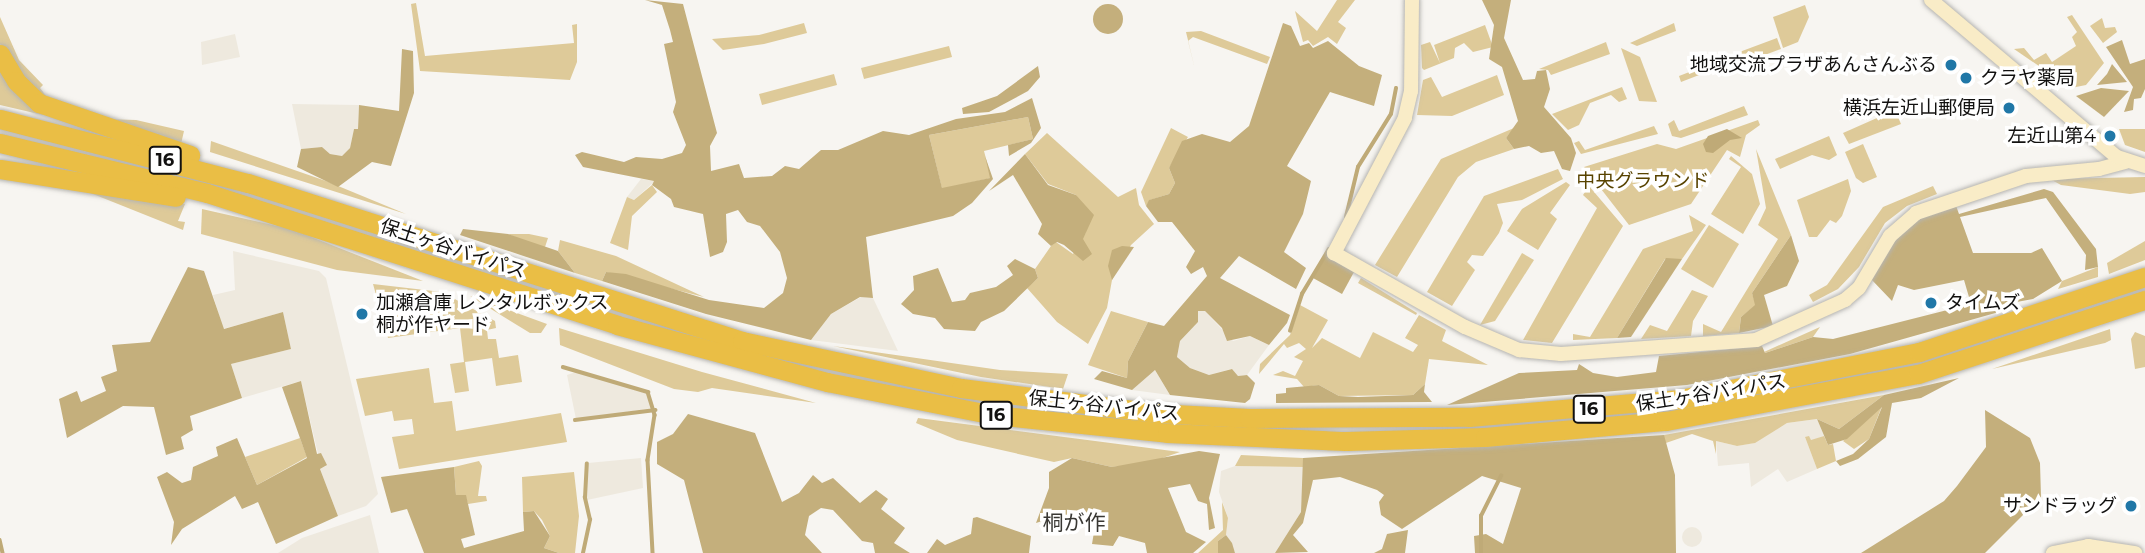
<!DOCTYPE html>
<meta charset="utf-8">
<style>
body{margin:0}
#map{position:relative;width:2145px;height:553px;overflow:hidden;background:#f7f5f1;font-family:Montserrat,"Noto Sans JP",sans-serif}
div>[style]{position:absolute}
.built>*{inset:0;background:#eee9de}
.round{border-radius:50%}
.green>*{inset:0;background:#deca99}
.forest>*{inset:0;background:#c4af7c}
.water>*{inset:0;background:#bfaa77}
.stream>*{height:3.5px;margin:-1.75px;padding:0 1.75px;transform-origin:1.75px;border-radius:1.75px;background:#bfaa77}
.roads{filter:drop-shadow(0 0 2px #b6b5b1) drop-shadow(0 0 2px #b6b5b1)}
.secondary>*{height:14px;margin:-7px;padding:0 7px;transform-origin:7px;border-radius:7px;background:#f9ecc7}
.highway>*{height:19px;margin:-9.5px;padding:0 9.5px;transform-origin:9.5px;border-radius:9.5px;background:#eabe45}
.dots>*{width:19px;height:19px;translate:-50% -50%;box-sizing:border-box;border:4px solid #fff;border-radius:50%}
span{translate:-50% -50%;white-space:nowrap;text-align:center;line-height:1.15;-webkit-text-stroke:7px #fff;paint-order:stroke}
.shield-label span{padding:2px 5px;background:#fff;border:2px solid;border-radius:5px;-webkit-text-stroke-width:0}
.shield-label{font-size:18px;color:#121110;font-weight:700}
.poi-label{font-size:19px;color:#121110}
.right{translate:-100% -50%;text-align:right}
.left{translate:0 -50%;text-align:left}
.park-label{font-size:19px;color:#584300}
.street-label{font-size:19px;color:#121110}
.neighbourhood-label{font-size:21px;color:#393834}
</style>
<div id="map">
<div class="built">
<i style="clip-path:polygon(235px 34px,240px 57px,202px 65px,201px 42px)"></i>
<i style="clip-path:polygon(292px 104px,359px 105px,358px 129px,354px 129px,350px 148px,342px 156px,330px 154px,322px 147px,301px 149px)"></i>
<i style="clip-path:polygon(641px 179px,655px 181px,634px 200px,627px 197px)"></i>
<i style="clip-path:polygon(233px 251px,319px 271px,326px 278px,378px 494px,366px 506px,338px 516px,320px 469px,326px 466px,318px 454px,301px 381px,242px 398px,231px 364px,291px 349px,283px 312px,223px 329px,213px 295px,235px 290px)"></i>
<i style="clip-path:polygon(861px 297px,873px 298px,898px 351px,811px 340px,831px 314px)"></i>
<i style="clip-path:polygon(1198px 311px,1205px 311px,1233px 341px,1250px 336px,1269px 345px,1247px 375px,1238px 376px,1231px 369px,1209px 375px,1190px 368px,1177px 357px,1180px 341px,1198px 322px)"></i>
<i style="clip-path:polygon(1155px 370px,1170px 395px,1132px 390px,1139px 379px)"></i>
<i style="clip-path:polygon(576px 372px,648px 393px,654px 408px,576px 419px,567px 375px)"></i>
<i style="clip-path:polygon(1817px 419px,1824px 436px,1811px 441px,1805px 437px,1817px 469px,1787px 482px,1778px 469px,1751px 487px,1749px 463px,1718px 466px,1716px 441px,1737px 446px,1754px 443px,1787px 423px)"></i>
<i style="clip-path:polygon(641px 458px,643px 488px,587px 500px,588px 463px)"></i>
<i style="clip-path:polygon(1235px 466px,1304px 467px,1301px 512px,1275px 553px,1235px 553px,1226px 535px,1228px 518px,1219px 492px,1221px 471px)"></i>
<i style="clip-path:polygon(370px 515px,379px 553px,278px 553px,302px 538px)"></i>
<i class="round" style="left:1682px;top:527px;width:20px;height:20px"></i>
</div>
<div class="green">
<i style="clip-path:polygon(1337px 0,1355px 0,1338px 22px,1346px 28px,1337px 44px,1328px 37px,1313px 46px,1308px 40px,1303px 42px,1295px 11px,1317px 31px)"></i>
<i style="clip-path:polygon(416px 3px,425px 56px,574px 43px,572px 25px,577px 24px,577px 62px,570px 80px,420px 71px,411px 4px)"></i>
<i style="clip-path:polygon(1805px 5px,1809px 17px,1798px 42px,1783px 48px,1773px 17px)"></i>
<i style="clip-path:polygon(2072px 15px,2104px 63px,2086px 85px,2071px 88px,2014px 49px,2024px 48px,2034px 60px,2046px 53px,2052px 62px,2076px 46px,2072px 37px,2077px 32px,2067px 17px)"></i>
<i style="clip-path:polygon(0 17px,19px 60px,43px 85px,40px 88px,49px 100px,13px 71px,0 44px)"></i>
<i style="clip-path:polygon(2102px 18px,2105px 28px,2115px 27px,2117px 32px,2103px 43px,2090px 26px)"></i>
<i style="clip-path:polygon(804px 23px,807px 33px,764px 44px,723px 50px,712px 39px,759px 35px)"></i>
<i style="clip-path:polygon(1674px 23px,1676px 31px,1637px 46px,1630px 43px)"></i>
<i style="clip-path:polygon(1485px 25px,1493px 47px,1473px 52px,1464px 43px,1455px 48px,1454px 58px,1424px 70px,1422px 68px,1421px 45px,1430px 42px,1440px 63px,1434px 45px)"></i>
<i style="clip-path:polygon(1201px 31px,1270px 57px,1267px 64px,1193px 37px,1188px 41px,1195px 69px,1186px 32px)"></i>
<i style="clip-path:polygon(1777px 38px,1781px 49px,1730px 68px,1726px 57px)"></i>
<i style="clip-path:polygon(1606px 42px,1610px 54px,1551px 75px,1548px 70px,1539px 69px)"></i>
<i style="clip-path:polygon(949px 46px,952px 57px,864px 79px,861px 68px)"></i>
<i style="clip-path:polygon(1621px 48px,1640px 57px,1657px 102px,1639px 101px)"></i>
<i style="clip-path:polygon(1723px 59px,1725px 65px,1681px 82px,1679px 76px)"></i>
<i style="clip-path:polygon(0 68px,44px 113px,43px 115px,0 105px)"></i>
<i style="clip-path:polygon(834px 74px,837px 85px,762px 105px,759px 94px)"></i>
<i style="clip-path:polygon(1497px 75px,1504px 95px,1452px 116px,1417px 115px,1423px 80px,1431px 77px,1442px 97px)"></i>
<i style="clip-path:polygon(1622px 87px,1627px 99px,1619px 102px,1611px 95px,1590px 103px,1579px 125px,1568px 130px,1552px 114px)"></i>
<i style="clip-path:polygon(1744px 106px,1748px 115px,1681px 138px,1672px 136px,1668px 124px,1674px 120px,1679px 131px)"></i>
<i style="clip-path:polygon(1895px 110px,1901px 124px,1849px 144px,1843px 133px)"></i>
<i style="clip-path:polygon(1028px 117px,1033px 139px,984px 151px,991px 178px,942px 189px,929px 135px)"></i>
<i style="clip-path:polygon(102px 119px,136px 120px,184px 131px,181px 144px)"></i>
<i style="clip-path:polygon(1758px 120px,1760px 125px,1746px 135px,1740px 157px,1727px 150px,1691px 204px,1629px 225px,1584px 167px,1657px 144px,1676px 149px)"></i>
<i style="clip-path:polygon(1654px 126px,1658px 134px,1581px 154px,1574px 143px,1579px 141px,1585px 150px)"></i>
<i style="clip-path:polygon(1171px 128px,1188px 137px,1169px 168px,1175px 183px,1169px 194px,1150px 200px,1146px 206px,1141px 192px)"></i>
<i style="clip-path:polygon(1514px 128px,1506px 138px,1514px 149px,1476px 162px,1458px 177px,1397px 277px,1375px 265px,1441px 159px)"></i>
<i style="clip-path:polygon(2119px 129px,2145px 129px,2145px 152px,2125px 145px)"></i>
<i style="clip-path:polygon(1047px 133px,1118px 197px,1136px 188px,1139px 205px,1154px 224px,1131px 245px,1112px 280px,1107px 308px,1088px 344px,1057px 322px,1027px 288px,1038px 278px,1035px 269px,1051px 246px,1056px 242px,1073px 254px,1086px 232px,1076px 195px,1048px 184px,1025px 154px)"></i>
<i style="clip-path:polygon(1829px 136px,1837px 155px,1829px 160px,1812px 155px,1780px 169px,1775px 159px)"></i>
<i style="clip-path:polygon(211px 141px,326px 181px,406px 214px,210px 152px)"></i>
<i style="clip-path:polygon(1863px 144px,1877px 177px,1863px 183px,1856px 178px,1845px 152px)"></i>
<i style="clip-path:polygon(1756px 149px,1791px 235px,1752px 293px,1756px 305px,1741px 317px,1739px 333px,1703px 336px,1703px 324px,1721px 332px,1778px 239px,1758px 225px,1766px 208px)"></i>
<i style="clip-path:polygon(1731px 156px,1752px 174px,1760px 204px,1743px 234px,1711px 214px,1741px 167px,1729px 159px)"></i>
<i style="clip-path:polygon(1558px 169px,1563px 179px,1522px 200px,1497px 204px,1503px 223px,1499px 233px,1483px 256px,1472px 255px,1467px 262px,1475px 270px,1452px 306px,1427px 292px,1484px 196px)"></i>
<i style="clip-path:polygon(2145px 177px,2145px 192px,2130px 194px,2061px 185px,2050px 179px)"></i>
<i style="clip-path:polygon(1848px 179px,1851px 191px,1842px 216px,1836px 223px,1830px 220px,1817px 237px,1809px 237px,1797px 200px)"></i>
<i style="clip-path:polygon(1566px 182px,1570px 185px,1550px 213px,1557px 219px,1538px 250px,1507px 231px,1522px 209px)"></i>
<i style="clip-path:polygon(652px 185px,657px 192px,632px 216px,628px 250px,610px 243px,627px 197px,634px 200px)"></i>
<i style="clip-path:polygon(1589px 186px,1623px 226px,1552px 343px,1523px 340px,1597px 208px,1583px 195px)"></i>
<i style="clip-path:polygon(1933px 186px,1937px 194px,1907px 206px,1885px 223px,1859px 267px,1838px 289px,1813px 302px,1809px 295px,1827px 285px,1883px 207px)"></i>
<i style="clip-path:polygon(78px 188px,185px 204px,178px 221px,185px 222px,183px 230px)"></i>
<i style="clip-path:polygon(202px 209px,291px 229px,423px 281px,337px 270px,201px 234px)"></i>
<i style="clip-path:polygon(1689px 215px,1706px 225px,1682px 259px,1665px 259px,1617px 338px,1573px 340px,1573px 334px,1590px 337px,1643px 249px,1693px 231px)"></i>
<i style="clip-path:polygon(1709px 225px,1739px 244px,1713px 288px,1681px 269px)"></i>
<i style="clip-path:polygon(508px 234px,529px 234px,548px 238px,544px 250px)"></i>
<i style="clip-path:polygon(560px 240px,616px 256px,704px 297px,606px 272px,602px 281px,575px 273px,558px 251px)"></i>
<i style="clip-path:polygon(2145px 241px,2145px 260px,2109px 274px,2107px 263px)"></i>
<i style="clip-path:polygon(1522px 253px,1534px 260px,1495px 321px,1480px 325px)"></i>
<i style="clip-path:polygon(2098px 267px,2098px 277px,2058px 289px,2062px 281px)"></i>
<i style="clip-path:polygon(1361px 278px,1417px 313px,1416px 315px,1358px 283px)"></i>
<i style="clip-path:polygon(373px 284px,442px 292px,495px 321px,496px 328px,487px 330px,488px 339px,496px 339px,499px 358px,518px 355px,522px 382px,496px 386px,492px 358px,465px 362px,469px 391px,455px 393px,450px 364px,464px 362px,460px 328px,388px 338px)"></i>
<i style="clip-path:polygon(1692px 290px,1708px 296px,1693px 321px,1691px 336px,1641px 339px,1650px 325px,1667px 331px)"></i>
<i style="clip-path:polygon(470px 296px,547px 324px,541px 333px,530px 333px)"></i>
<i style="clip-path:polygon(1300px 305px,1328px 320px,1312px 348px,1322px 338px,1360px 358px,1373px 332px,1413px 352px,1418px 345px,1405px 338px,1419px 315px,1446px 330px,1442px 341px,1488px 365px,1429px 359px,1425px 384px,1413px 395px,1339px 396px,1319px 385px,1304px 387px,1297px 379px,1273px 375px,1283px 371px,1295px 376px,1303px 361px,1294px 357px,1306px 349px,1299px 343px,1287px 348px,1284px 344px,1259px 374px,1260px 364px,1290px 335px)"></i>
<i style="clip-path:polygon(1111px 311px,1148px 322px,1128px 361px,1127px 378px,1088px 365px)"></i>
<i style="clip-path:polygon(1820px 327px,1813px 337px,1765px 353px,1764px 352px)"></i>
<i style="clip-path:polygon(559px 328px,702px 372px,816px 403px,712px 388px,698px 392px,674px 389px,560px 345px)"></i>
<i style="clip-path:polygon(2110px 329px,2111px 340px,2105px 343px,1992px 369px)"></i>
<i style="clip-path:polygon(2135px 332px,2145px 336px,2145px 367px,2135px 369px,2131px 339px)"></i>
<i style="clip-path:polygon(833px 346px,1000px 370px,1068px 374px,1063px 389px,981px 377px)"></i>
<i style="clip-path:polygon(429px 368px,434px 403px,452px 401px,456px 431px,561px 413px,567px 442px,399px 469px,392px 437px,414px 434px,412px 419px,394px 421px,392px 411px,365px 416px,356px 379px)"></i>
<i style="clip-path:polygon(1884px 395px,1839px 429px,1817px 419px,1787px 423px,1755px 443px,1737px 446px,1716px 441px,1716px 454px,1713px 441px,1692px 434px,1663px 444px,1664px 435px)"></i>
<i style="clip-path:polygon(1882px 406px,1869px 439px,1854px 449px,1843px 441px)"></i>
<i style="clip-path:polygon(918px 418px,1180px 452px,1145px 464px,1112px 467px,1072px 458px,1054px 462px,957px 440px,916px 423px)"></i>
<i style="clip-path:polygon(1809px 436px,1811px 440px,1824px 436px,1828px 445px,1833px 444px,1836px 461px,1817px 469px,1805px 437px)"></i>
<i style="clip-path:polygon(300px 438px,307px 457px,257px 485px,245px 457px)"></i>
<i style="clip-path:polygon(1241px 455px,1303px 458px,1304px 467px,1235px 466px)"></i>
<i style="clip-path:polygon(479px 461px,482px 466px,478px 496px,486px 496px,487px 501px,468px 504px,465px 495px,456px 495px,454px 467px)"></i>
<i style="clip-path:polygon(574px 472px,579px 516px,575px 553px,559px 553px,544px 548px,550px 536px,542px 520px,534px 511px,523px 512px,522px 477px)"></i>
<i style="clip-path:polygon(1222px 502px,1228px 518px,1226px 535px,1218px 541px,1218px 553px,1198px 553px,1223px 530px)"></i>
</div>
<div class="forest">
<i style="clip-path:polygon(645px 0,683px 4px,717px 133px,710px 146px,711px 171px,739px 164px,744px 178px,772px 176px,785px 166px,799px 169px,821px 150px,838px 150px,883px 131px,909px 135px,956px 119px,1005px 112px,1032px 98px,1041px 128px,1031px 143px,1009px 156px,1008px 145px,1033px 139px,1028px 117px,929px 135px,942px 188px,990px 178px,985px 156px,993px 179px,972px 203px,953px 216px,866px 237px,873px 298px,860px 297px,831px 314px,811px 340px,706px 314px,602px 281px,606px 272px,626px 274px,709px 300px,764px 308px,783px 293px,787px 278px,780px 252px,760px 226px,747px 222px,738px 210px,726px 214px,727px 242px,723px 252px,710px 257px,703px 214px,674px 207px,671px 199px,652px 185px,654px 181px,583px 167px,575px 155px,582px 152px,624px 162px,636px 157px,662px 159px,682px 153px,686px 145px,673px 112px,676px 102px,664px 44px,673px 42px,670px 30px,662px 5px)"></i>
<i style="clip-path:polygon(1482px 0,1511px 0,1504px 38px,1523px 80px,1535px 79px,1537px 71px,1546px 70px,1550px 89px,1544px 107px,1571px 138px,1576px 153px,1570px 171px,1562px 169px,1554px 151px,1541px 153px,1529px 146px,1514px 149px,1506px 138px,1518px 121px,1502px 67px,1489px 59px,1494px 25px)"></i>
<i class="round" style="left:1093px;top:4px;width:30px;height:30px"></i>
<i style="clip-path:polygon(1283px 23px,1291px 26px,1300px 46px,1309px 43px,1313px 48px,1328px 41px,1359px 66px,1382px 75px,1374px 106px,1330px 92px,1287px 166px,1311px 181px,1303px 214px,1284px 252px,1306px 268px,1296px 289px,1239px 256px,1220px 278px,1290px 315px,1287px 323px,1269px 345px,1250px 336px,1227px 341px,1222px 328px,1205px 311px,1198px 311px,1198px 322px,1180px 341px,1177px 357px,1190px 368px,1209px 375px,1232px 369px,1238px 376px,1247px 375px,1255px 383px,1250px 399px,1245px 403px,1170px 395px,1155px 370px,1132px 390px,1094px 379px,1102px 371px,1127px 378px,1128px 361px,1148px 322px,1164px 326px,1207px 276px,1203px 267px,1191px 274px,1186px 267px,1195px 251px,1172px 222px,1158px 222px,1146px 206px,1149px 200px,1169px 194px,1175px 183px,1169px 168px,1182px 141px,1202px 134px,1230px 142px,1249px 126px)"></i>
<i style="clip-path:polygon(2122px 40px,2130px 64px,2145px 59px,2145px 89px,2141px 98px,2134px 99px,2133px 110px,2124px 112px,2133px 87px,2106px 47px)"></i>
<i style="clip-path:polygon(402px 49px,413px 51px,414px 93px,391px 166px,372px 162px,338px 187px,297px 167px,301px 149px,322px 147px,330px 154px,342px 156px,350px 148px,354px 129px,358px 129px,359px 105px,399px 111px)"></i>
<i style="clip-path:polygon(2112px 64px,2127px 82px,2097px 85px,2107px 74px)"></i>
<i style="clip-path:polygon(1038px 66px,1040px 77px,1028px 91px,989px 112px,963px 114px,962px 108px,997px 96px)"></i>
<i style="clip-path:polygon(2101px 88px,2129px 91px,2104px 117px,2076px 96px)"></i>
<i style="clip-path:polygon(1025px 154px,1048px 185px,1076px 195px,1094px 215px,1083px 239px,1092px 254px,1083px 261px,1064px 245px,1057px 242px,1051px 246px,1038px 234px,1042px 224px,1013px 175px,989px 191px)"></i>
<i style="clip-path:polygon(2044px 189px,2053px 192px,2096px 249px,2098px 267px,2085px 270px,2086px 255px,2046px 198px,1960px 217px,1973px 253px,2031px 253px,2042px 248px,2062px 281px,2033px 299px,2000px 305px,1999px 312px,1850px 354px,1687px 385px,1447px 405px,1519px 373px,1577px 370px,1579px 364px,1593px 373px,1617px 377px,1656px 372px,1659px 356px,1762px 346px,1765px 353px,1813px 337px,1833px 339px,1971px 304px,1964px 280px,1914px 290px,1898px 285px,1892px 301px,1871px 279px,1893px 240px,1914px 221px,1955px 203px,1959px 214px)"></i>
<i style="clip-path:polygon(463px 229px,508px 234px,558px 251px,575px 273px,460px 235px)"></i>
<i style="clip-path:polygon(1791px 235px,1799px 261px,1787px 286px,1764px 295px,1773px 326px,1739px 333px,1741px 317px,1755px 305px,1752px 293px)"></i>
<i style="clip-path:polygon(1122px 246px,1134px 247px,1112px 280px,1108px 266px,1112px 250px)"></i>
<i style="clip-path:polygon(1326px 256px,1354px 272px,1342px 294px,1313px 278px)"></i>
<i style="clip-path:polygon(1666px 258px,1682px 259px,1631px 337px,1617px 338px)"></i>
<i style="clip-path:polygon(1015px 259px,1035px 269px,1038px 278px,1004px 311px,981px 322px,975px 331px,944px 329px,935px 318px,913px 314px,901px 304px,914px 290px,913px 276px,938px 268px,952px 302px,965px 300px,970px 293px,996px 287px,1013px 275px,1007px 266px)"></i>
<i style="clip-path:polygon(188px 267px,204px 271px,224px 329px,283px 312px,291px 349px,231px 364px,242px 398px,190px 416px,193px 430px,181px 437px,184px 449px,166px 455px,154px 407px,123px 406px,67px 438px,59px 399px,77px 391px,81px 402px,106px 391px,101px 377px,117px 371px,112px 345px,150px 342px)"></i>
<i style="clip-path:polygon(1959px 378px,1921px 398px,1892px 403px,1886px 437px,1858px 459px,1840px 466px,1836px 461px,1853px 454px,1869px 439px,1882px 407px,1847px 439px,1828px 445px,1817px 419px,1839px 429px,1884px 395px)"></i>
<i style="clip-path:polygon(301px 381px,317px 454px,321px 453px,327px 465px,320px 469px,338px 516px,276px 544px,258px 502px,242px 509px,235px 496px,182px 529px,171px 545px,174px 522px,157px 477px,167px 472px,182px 483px,191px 480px,193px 467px,218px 456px,216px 447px,237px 438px,257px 485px,307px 458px,282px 387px)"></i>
<i style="clip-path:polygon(1425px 384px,1424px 392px,1432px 402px,1276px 403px,1276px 394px,1286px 393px,1286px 388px,1319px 385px,1339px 396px,1358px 397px,1413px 395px)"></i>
<i style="clip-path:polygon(1985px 410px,2030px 438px,2040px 463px,2041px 497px,1985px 553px,1861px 553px,1944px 501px,1957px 486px,1986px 447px)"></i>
<i style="clip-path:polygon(688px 414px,755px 433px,782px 502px,799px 493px,813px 475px,822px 483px,833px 478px,860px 503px,876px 490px,888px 499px,881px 509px,905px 528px,894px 543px,910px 553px,875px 553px,873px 543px,862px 541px,833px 510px,821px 508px,809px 516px,805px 535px,822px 553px,703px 553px,684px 480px,657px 464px,657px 442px,673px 434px)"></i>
<i style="clip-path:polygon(1664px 435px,1675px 475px,1676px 553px,1475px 553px,1474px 536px,1486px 534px,1503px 544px,1521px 488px,1482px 476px,1402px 529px,1381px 515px,1379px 502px,1384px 495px,1377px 490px,1340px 477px,1313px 480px,1303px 523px,1293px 535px,1308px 552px,1275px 553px,1301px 512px,1303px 458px)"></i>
<i style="clip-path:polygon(1199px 451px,1220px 454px,1209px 498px,1215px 528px,1209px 530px,1207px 504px,1198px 501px,1190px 484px,1168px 488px,1186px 532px,1206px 542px,1193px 553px,1147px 553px,1145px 543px,1119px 536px,1113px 546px,1092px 544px,1096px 520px,1061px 515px,1036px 523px,1049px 488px,1049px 472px,1072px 458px,1112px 467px)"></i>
<i style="clip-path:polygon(454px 467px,456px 495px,466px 495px,475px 535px,461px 539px,464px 548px,524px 531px,523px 512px,534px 511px,550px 536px,544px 548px,559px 553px,424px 553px,407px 509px,391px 513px,381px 477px)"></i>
<i style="clip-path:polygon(977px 517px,1031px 536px,1029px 553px,927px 553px,937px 539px,945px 545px,971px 534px,973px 518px)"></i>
<i style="clip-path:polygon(1408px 530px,1405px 553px,1374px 553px,1382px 549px,1387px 534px)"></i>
<i style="clip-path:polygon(1226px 535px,1232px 543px,1235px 553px,1218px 553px,1218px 541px)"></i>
</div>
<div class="water">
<i style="clip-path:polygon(1727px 129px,1742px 138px,1730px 140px,1713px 153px,1706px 152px,1703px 144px,1708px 136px)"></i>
</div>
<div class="stream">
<i style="left:1346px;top:217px;width:51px;rotate:-76.5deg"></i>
<i style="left:1358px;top:167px;width:62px;rotate:-58.1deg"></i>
<i style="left:1391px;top:114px;width:26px;rotate:-79deg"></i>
<i style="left:1290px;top:331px;width:39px;rotate:-72deg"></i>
<i style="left:1302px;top:294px;width:52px;rotate:-59deg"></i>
<i style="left:563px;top:367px;width:89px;rotate:16.4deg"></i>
<i style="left:648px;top:392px;width:24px;rotate:73deg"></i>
<i style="left:655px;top:415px;width:46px;rotate:98.8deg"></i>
<i style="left:648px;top:460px;width:93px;rotate:86.9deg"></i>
<i style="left:575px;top:420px;width:81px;rotate:-7.1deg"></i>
<i style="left:0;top:540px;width:13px;rotate:77deg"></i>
<i style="left:583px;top:553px;width:34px;rotate:-78deg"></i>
<i style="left:590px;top:520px;width:23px;rotate:-103deg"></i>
<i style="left:585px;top:498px;width:34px;rotate:-87deg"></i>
<i style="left:1481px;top:553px;width:37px;rotate:-90deg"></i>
<i style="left:1481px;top:516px;width:45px;rotate:-63.4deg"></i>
</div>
<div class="roads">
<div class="secondary">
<i style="left:1412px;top:0;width:91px;rotate:90.6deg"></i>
<i style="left:1411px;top:91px;width:28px;rotate:103deg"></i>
<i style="left:1405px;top:118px;width:153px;rotate:117.7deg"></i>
<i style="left:1334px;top:253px;width:150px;rotate:29.5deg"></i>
<i style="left:1465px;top:327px;width:59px;rotate:23.1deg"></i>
<i style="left:1519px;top:350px;width:42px;rotate:5.4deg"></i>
<i style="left:1561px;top:354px;width:196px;rotate:-4.1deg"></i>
<i style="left:1756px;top:340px;width:98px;rotate:-24.2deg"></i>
<i style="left:1845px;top:300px;width:18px;rotate:-41deg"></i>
<i style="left:1859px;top:288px;width:61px;rotate:-59.2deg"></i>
<i style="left:1890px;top:236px;width:35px;rotate:-41deg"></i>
<i style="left:1916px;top:213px;width:116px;rotate:-18.6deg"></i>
<i style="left:2026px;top:176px;width:73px;rotate:-5.5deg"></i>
<i style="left:2099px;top:169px;width:28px;rotate:-15deg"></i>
<i style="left:1931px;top:0;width:243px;rotate:40.2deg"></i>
<i style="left:2117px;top:157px;width:29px;rotate:18deg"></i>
<i style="left:2053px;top:553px;width:36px;rotate:-11deg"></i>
<i style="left:2088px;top:546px;width:48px;rotate:8.5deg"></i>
</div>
<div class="highway">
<i style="left:0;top:54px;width:31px;rotate:59deg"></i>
<i style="left:16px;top:81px;width:32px;rotate:44deg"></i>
<i style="left:39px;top:103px;width:160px;rotate:19deg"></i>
<i style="left:0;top:119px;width:256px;rotate:14.5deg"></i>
<i style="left:248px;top:183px;width:519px;rotate:17.74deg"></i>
<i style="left:742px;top:341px;width:224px;rotate:12.1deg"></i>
<i style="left:961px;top:388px;width:197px;rotate:7.3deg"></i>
<i style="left:1156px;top:413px;width:93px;rotate:3.1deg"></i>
<i style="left:1249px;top:418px;width:220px;rotate:-0.3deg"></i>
<i style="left:1469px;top:417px;width:212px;rotate:-4.9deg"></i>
<i style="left:1680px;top:399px;width:244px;rotate:-11.1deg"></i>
<i style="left:1919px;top:352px;width:238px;rotate:-18.4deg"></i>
<i style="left:0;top:143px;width:213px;rotate:13.6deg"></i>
<i style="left:207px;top:193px;width:431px;rotate:17.8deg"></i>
<i style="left:617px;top:325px;width:218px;rotate:15.2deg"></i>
<i style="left:827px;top:382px;width:170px;rotate:11.2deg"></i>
<i style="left:994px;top:415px;width:174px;rotate:5.9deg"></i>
<i style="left:1167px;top:433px;width:179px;rotate:2.6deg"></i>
<i style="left:1346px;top:441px;width:139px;rotate:-1.6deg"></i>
<i style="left:1485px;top:437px;width:182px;rotate:-5.1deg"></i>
<i style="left:1666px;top:421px;width:256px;rotate:-10.6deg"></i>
<i style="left:1918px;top:374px;width:239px;rotate:-18.1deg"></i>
<i style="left:0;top:169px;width:178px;rotate:9deg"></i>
</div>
</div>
<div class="dots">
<i style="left:1951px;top:65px;background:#2077a7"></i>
<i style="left:1966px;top:78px;background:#2077a7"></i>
<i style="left:2009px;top:108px;background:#2077a7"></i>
<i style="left:2110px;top:136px;background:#2077a7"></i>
<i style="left:1931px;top:303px;background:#2077a7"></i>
<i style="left:362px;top:314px;background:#2077a7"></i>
<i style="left:2131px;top:506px;background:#2077a7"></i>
</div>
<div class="shield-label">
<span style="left:165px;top:160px">16</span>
<span style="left:1589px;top:409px">16</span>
<span style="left:996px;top:415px">16</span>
</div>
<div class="poi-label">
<span class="right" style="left:1937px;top:65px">地域交流プラザあんさんぶる</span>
<span class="left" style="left:1980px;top:78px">クラヤ薬局</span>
<span class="right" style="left:1995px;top:108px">横浜左近山郵便局</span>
<span class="right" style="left:2096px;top:136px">左近山第4</span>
<span class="left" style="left:376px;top:314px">加瀬倉庫 レンタルボックス<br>桐が作ヤード</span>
<span class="left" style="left:1945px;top:303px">タイムズ</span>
<span class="right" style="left:2117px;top:506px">サンドラッグ</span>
</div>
<div class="park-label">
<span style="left:1643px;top:181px">中央グラウンド</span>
</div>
<div class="street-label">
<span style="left:453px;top:249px;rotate:18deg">保土ヶ谷バイパス</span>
<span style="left:1711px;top:393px;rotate:-9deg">保土ヶ谷バイパス</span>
<span style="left:1104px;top:406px;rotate:6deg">保土ヶ谷バイパス</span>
</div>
<div class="neighbourhood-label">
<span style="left:1074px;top:523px">桐が作</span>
</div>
</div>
